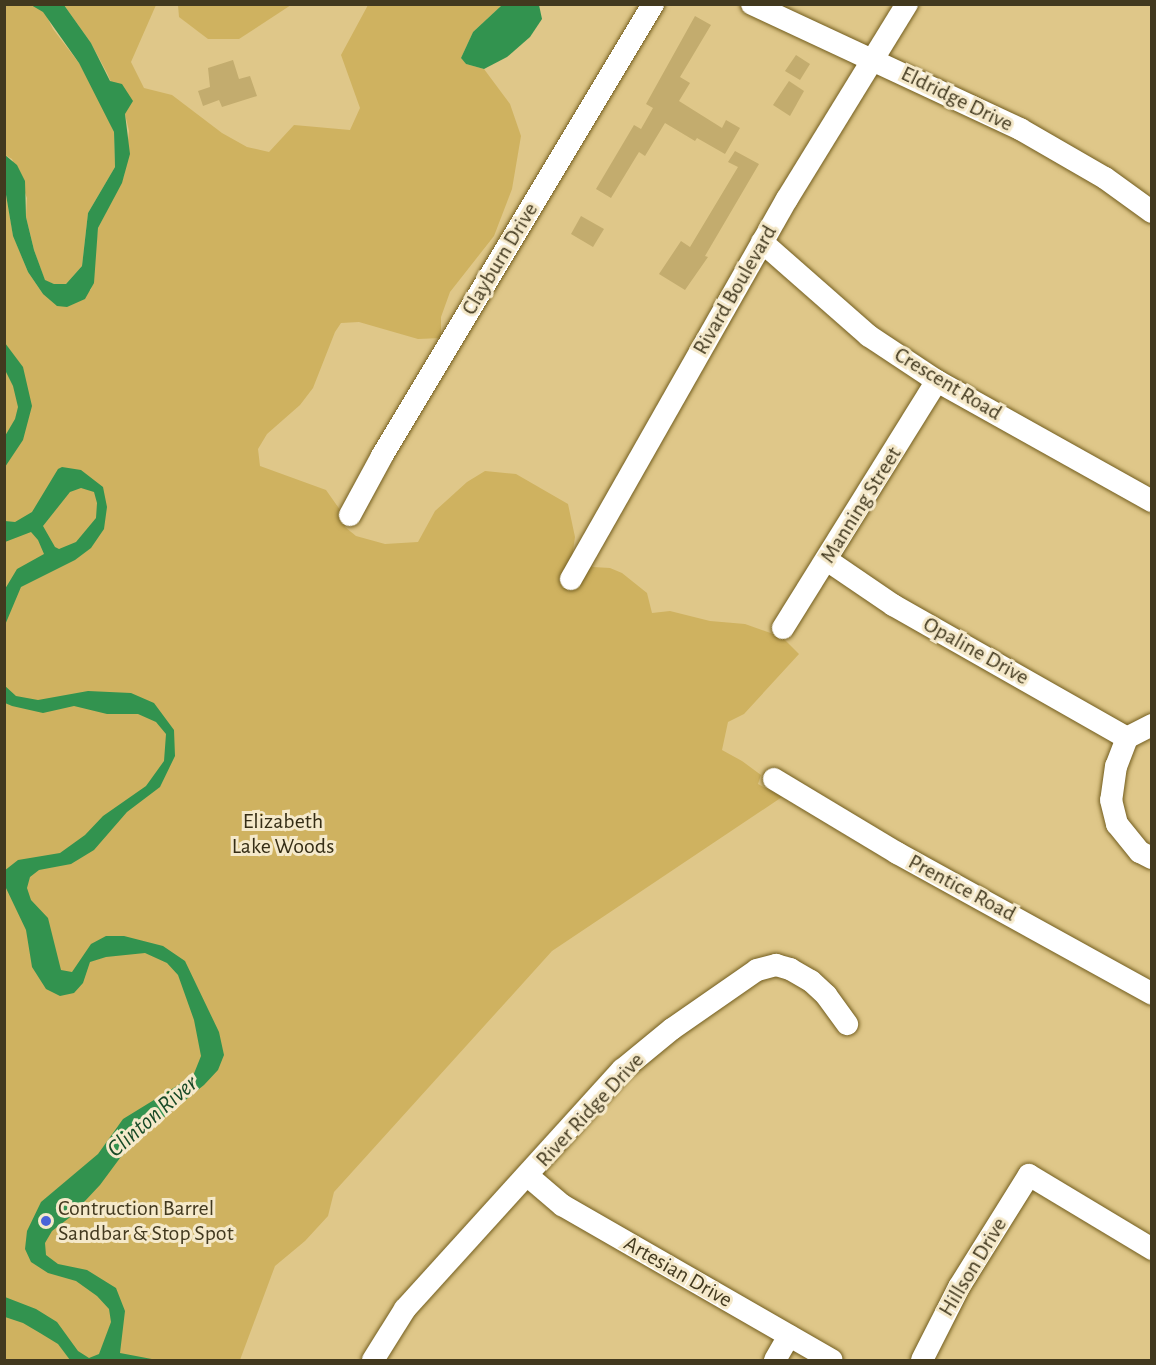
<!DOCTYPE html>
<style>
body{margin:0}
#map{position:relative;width:1156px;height:1365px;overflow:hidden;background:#dfc789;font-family:"Alegreya Sans",sans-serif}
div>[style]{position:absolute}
.green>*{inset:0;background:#cfb260}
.water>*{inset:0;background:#32934f}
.building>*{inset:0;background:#c3ac6e}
.roads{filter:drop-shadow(0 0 2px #725d1e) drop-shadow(0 0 2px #725d1e)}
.minor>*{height:22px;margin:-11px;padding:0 11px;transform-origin:11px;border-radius:11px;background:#fff}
.dots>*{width:16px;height:16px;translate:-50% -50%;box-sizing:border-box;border:3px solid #f5e9ca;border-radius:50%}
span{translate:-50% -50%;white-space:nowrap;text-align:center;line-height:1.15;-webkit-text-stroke:6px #f5e9ca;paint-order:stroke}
.street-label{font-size:22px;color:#42391f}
.park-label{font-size:22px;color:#352d15}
.poi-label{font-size:22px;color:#42391f}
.left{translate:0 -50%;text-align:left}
.water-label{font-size:24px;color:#184926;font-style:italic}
.frame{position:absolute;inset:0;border:6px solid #42391f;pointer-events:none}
</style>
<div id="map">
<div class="green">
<i style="clip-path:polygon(4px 5px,41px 5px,53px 29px,79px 63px,97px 95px,114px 132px,115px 167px,88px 213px,82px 266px,66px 284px,54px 284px,45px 281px,34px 250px,26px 217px,27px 198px,12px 159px,5px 155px)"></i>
<i style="clip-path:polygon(64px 5px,156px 5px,131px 62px,144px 88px,172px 95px,222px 133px,247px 147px,269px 152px,294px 125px,350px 130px,360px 108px,341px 55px,368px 5px,502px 5px,473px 32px,461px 58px,466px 64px,484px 69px,510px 104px,521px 136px,512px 189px,494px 236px,450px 292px,441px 317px,441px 338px,418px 339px,359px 322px,341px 323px,335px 332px,313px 388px,300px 405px,267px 434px,258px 449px,260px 466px,326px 490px,343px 514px,345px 527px,356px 536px,385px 544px,418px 542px,435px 511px,467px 482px,485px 471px,516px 474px,568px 504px,575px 537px,572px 557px,593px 567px,610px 568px,622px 573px,647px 593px,652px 613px,670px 611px,710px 621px,745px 624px,782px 637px,799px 654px,744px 714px,728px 722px,722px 750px,742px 761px,761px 775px,758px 784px,782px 797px,552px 951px,334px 1192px,328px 1216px,305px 1241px,275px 1266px,240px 1360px,5px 1360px,5px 345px,7px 346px,4px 343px,5px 189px,13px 235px,28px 272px,43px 294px,91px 290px,98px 228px,124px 176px,129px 131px,125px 114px,107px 73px,91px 43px)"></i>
<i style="clip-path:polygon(178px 5px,178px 4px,291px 5px,239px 39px,208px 39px,179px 17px)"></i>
</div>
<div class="water">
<i style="clip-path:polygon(31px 5px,64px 5px,91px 43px,110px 81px,122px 84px,133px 101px,125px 114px,130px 154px,122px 183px,98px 228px,94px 283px,85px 299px,67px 307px,57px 306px,43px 294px,28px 272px,13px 236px,5px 189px,5px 155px,17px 165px,25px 181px,26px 217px,34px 250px,45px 280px,54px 284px,66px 284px,82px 266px,88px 213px,115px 167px,114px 132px,79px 63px,43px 12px)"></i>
<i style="clip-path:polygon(539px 5px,542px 19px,530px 37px,507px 57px,484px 69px,466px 64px,461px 58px,473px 32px,502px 5px)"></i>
<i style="clip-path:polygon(5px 343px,23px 367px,32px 406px,23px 440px,5px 467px,5px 436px,15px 419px,18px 407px,13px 386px,5px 370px)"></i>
<i style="clip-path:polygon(evenodd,62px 467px,81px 470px,103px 487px,107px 507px,104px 529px,91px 548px,75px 560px,21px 587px,5px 625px,5px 589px,17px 569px,44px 554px,38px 540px,31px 532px,5px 542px,5px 521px,15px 522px,32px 512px,58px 469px,62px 467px,81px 488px,94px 492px,97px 503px,96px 518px,76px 542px,59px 549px,55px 547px,43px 526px,70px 492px,81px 488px)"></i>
<i style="clip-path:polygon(4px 685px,16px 696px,38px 700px,88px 691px,131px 693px,154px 703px,174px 730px,175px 756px,160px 787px,127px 812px,94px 850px,71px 864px,39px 870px,30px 877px,27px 888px,31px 900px,48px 918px,61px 970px,72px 972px,91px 944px,106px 936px,124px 936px,163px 946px,185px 961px,219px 1032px,224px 1055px,218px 1070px,204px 1085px,148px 1130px,120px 1158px,100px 1185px,69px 1218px,52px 1231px,45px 1243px,46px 1255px,58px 1264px,87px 1270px,116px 1288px,125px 1311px,120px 1353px,157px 1360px,70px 1360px,58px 1344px,40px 1333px,23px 1323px,5px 1317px,5px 1297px,36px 1309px,57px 1322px,78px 1351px,89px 1358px,99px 1354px,111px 1322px,109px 1309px,97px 1296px,76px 1281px,48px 1273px,31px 1262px,25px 1249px,27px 1231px,41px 1202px,98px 1154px,123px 1119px,193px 1076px,201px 1056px,194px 1020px,178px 975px,167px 963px,145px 953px,106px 957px,90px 962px,83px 983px,74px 993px,60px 996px,46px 989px,32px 967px,26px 930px,5px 886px,4px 871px,18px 860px,60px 853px,85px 835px,103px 816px,146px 786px,164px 761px,166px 734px,156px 722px,138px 714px,107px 714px,74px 706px,43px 713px,12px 706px,5px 703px)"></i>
</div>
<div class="building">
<i style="clip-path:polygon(695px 16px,711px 25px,680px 77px,690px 83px,679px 101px,722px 128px,726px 120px,740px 128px,725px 154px,697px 138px,695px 141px,665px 123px,645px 156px,639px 152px,611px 198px,596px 189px,634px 125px,641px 129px,653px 108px,646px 104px)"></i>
<i style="clip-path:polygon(796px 55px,810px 64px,800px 80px,785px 71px)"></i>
<i style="clip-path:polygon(233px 60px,239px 79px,250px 76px,257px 96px,222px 107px,219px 100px,203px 106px,198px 91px,210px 87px,208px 68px)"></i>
<i style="clip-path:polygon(789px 81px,804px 91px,790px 116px,773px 105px)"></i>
<i style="clip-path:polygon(735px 151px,759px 164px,705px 256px,708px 257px,685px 290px,659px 274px,681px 241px,690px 247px,738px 167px,728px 162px)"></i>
<i style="clip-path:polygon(581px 216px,604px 229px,593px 247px,571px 234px)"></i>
</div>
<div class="roads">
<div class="minor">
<i style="left:752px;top:4px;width:296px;rotate:25deg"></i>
<i style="left:1020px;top:129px;width:98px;rotate:30deg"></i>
<i style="left:1105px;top:178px;width:58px;rotate:35.9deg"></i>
<i style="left:762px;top:242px;width:142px;rotate:41.3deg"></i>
<i style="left:869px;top:336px;width:82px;rotate:33.5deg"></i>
<i style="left:937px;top:381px;width:246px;rotate:29.2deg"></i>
<i style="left:350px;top:515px;width:67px;rotate:-61.5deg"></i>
<i style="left:382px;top:456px;width:527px;rotate:-59.05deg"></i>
<i style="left:827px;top:560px;width:80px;rotate:34.3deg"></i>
<i style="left:893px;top:605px;width:269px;rotate:29.6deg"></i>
<i style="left:571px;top:579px;width:437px;rotate:-60.4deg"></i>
<i style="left:787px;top:199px;width:229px;rotate:-58.4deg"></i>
<i style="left:783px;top:628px;width:291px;rotate:-58.1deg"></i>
<i style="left:1152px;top:725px;width:28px;rotate:153deg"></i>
<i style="left:1127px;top:738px;width:30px;rotate:111deg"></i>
<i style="left:1116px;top:766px;width:34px;rotate:98deg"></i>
<i style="left:1111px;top:800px;width:25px;rotate:76deg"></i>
<i style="left:1117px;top:824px;width:36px;rotate:51deg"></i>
<i style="left:1140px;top:852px;width:13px;rotate:27deg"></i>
<i style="left:774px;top:779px;width:144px;rotate:31deg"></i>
<i style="left:897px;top:853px;width:291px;rotate:28.9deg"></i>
<i style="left:528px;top:1176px;width:45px;rotate:40.5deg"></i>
<i style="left:562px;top:1205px;width:311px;rotate:29.9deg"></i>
<i style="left:373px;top:1360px;width:60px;rotate:-57.9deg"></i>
<i style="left:405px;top:1309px;width:323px;rotate:-47.8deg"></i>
<i style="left:622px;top:1070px;width:65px;rotate:-39.4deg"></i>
<i style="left:672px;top:1029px;width:103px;rotate:-34.8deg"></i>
<i style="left:757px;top:970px;width:20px;rotate:-15deg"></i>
<i style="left:776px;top:965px;width:15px;rotate:16deg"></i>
<i style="left:790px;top:969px;width:24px;rotate:30deg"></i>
<i style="left:811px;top:981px;width:21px;rotate:43deg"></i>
<i style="left:826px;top:995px;width:36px;rotate:54deg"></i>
<i style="left:775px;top:1360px;width:28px;rotate:-60deg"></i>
<i style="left:922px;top:1360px;width:82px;rotate:-63.1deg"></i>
<i style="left:959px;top:1287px;width:132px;rotate:-58deg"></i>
<i style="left:1029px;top:1175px;width:144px;rotate:31deg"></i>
</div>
</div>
<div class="dots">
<i style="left:46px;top:1221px;background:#4a64d8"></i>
</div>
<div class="street-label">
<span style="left:957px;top:99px;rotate:26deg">Eldridge Drive</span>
<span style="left:500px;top:259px;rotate:-59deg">Clayburn Drive</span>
<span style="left:735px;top:290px;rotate:-60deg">Rivard Boulevard</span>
<span style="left:948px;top:384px;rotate:31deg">Crescent Road</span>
<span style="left:861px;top:505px;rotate:-58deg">Manning Street</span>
<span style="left:976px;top:651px;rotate:29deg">Opaline Drive</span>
<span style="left:962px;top:888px;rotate:28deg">Prentice Road</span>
<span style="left:590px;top:1110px;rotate:-47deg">River Ridge Drive</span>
<span style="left:973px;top:1267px;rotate:-59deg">Hillson Drive</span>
<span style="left:678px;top:1272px;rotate:30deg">Artesian Drive</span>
</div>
<div class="park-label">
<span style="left:283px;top:834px">Elizabeth<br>Lake Woods</span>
</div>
<div class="poi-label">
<span class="left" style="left:58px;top:1221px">Contruction Barrel<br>Sandbar &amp; Stop Spot</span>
</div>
<div class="water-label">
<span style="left:153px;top:1117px;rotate:-41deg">Clinton River</span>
</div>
<div class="frame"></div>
</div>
